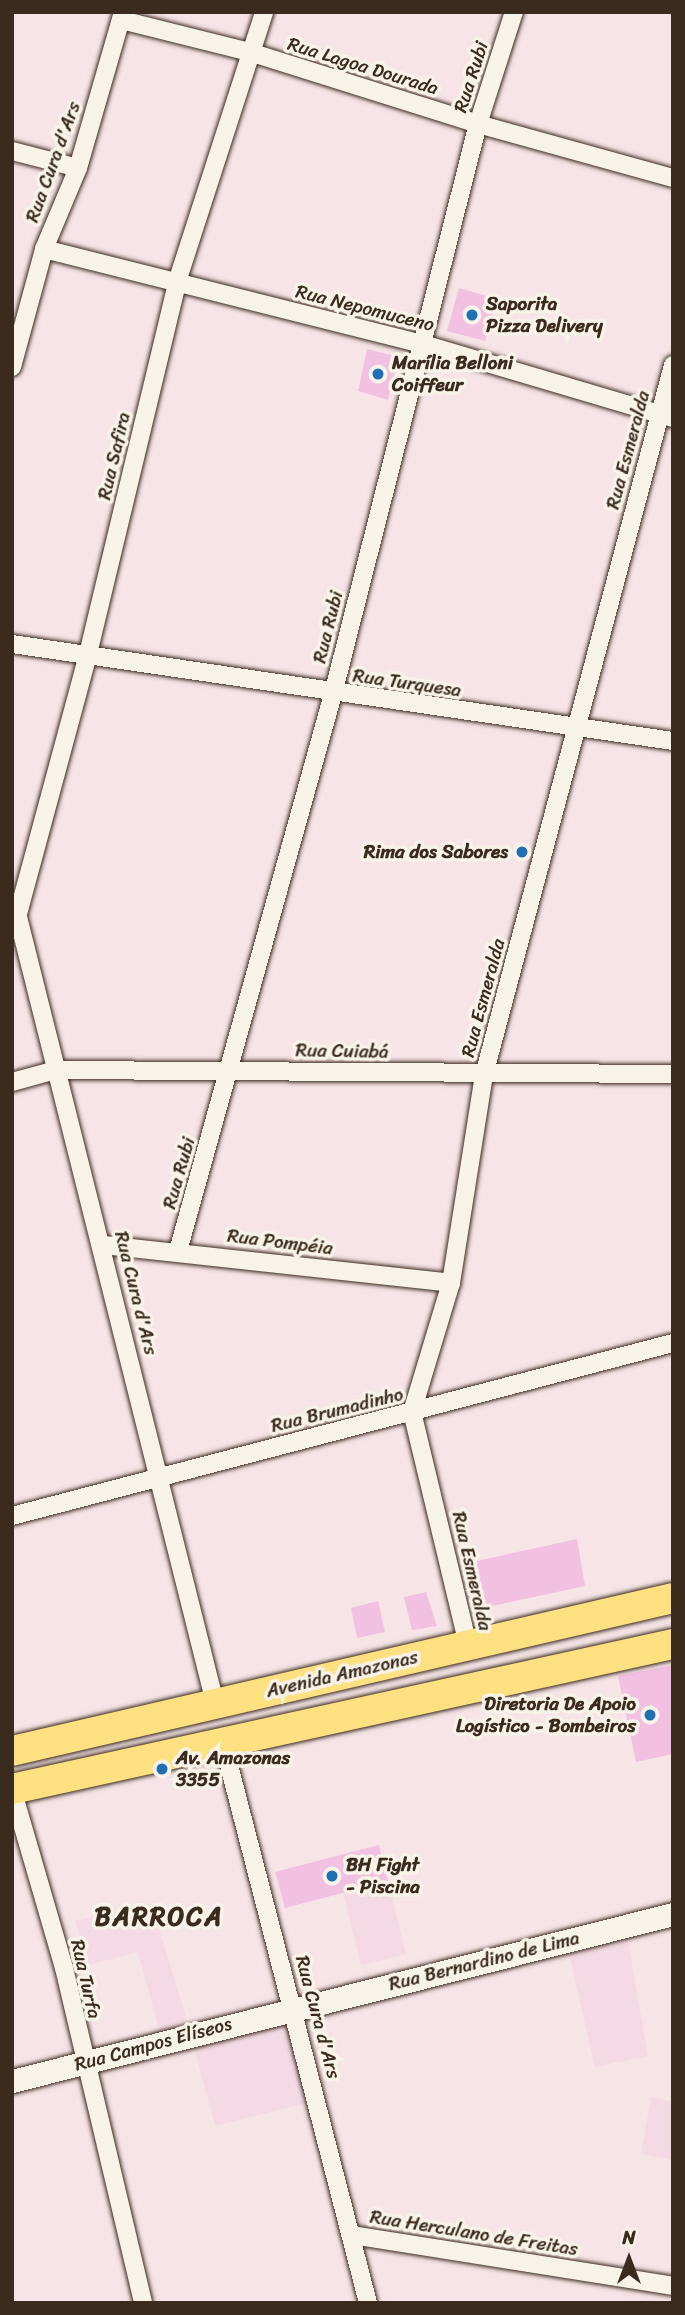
<!DOCTYPE html>
<meta charset="utf-8">
<style>
body{margin:0}
#map{position:relative;width:685px;height:2315px;overflow:hidden;background:#f6e4e6;font-family:Sriracha,sans-serif}
div>[style]{position:absolute}
.built>*{inset:0;background:#f5dae5}
.building>*{inset:0;background:#f2c1e2}
.roads{filter:drop-shadow(0 0 2px #3b2a1e) drop-shadow(0 0 2px #3b2a1e)}
.minor>*{height:18px;margin:-9px;padding:0 9px;transform-origin:9px;border-radius:9px;background:#f7f3e8}
.tertiary>*{height:23px;margin:-11.5px;padding:0 11.5px;transform-origin:11.5px;border-radius:11.5px;background:#f7f3e8}
.primary>*{height:30px;margin:-15px;padding:0 15px;transform-origin:15px;border-radius:15px;background:#fde080}
.dots>*{width:19px;height:19px;translate:-50% -50%;box-sizing:border-box;border:4px solid #f7f3e8;border-radius:50%}
span{translate:-50% -50%;white-space:nowrap;text-align:center;line-height:1.15;-webkit-text-stroke:7px #f7f3e8;paint-order:stroke}
.street-label{font-size:19px;color:#3b2a1e}
.poi-label{font-size:19px;color:#3b2a1e;font-weight:700}
.left{translate:0 -50%;text-align:left}
.right{translate:-100% -50%;text-align:right}
.district-label{font-size:26px;color:#3b2a1e;font-weight:700;letter-spacing:2px}
.frame{position:absolute;inset:0;border:14px solid #3b2a1e;pointer-events:none}
.north{position:absolute;left:594px;top:2224px;width:70px;height:70px;-webkit-text-stroke:5px #f7f3e8;paint-order:stroke;rotate:0deg;font-size:19px;font-weight:700;line-height:28px;text-align:center;color:#3b2a1e}
.north::after{content:'';display:block;margin:auto;width:24px;height:32px;background:#3b2a1e;clip-path:polygon(50% 0,100% 100%,50% 72%,0 100%)}
</style>
<div id="map">
<div class="built">
<i style="clip-path:polygon(388px 1881px,406px 1954px,361px 1965px,343px 1892px)"></i>
<i style="clip-path:polygon(151px 1903px,191px 2033px,162px 2040px,138px 1952px,89px 1965px,75px 1921px)"></i>
<i style="clip-path:polygon(628px 1941px,648px 2056px,595px 2067px,569px 1954px)"></i>
<i style="clip-path:polygon(284px 2011px,307px 2103px,215px 2126px,191px 2036px)"></i>
<i style="clip-path:polygon(651px 2097px,673px 2102px,673px 2160px,641px 2154px)"></i>
</div>
<div class="building">
<i style="clip-path:polygon(459px 288px,497px 299px,485px 341px,447px 331px)"></i>
<i style="clip-path:polygon(367px 349px,399px 357px,388px 400px,358px 391px)"></i>
<i style="clip-path:polygon(577px 1539px,585px 1586px,483px 1608px,472px 1562px)"></i>
<i style="clip-path:polygon(426px 1592px,437px 1626px,412px 1630px,404px 1597px)"></i>
<i style="clip-path:polygon(378px 1601px,385px 1632px,357px 1638px,351px 1608px)"></i>
<i style="clip-path:polygon(673px 1665px,673px 1754px,636px 1762px,618px 1676px)"></i>
<i style="clip-path:polygon(379px 1845px,388px 1881px,285px 1908px,275px 1872px)"></i>
</div>
<div class="roads">
<div class="minor">
<i style="left:121px;top:20px;width:136px;rotate:14deg"></i>
<i style="left:253px;top:53px;width:236px;rotate:17.5deg"></i>
<i style="left:478px;top:124px;width:202px;rotate:15.5deg"></i>
<i style="left:12px;top:151px;width:68px;rotate:14.4deg"></i>
<i style="left:44px;top:249px;width:391px;rotate:14.1deg"></i>
<i style="left:423px;top:344px;width:261px;rotate:16.5deg"></i>
<i style="left:12px;top:367px;width:122px;rotate:-74.8deg"></i>
<i style="left:44px;top:249px;width:88px;rotate:-67.2deg"></i>
<i style="left:78px;top:168px;width:162px;rotate:-73.9deg"></i>
<i style="left:12px;top:644px;width:668px;rotate:8.35deg"></i>
<i style="left:15px;top:905px;width:823px;rotate:75.93deg"></i>
<i style="left:18px;top:914px;width:269px;rotate:-74.9deg"></i>
<i style="left:88px;top:654px;width:382px;rotate:-76.5deg"></i>
<i style="left:177px;top:282px;width:284px;rotate:-72.1deg"></i>
<i style="left:12px;top:1082px;width:46px;rotate:-15.3deg"></i>
<i style="left:56px;top:1070px;width:617px;rotate:0.37deg"></i>
<i style="left:103px;top:1245px;width:350px;rotate:6.2deg"></i>
<i style="left:178px;top:1251px;width:578px;rotate:-74.45deg"></i>
<i style="left:333px;top:694px;width:588px;rotate:-75.73deg"></i>
<i style="left:478px;top:124px;width:118px;rotate:-72.2deg"></i>
<i style="left:12px;top:1516px;width:683px;rotate:-14.67deg"></i>
<i style="left:468px;top:1645px;width:240px;rotate:-103.5deg"></i>
<i style="left:412px;top:1412px;width:135px;rotate:-73.2deg"></i>
<i style="left:451px;top:1283px;width:211px;rotate:-81deg"></i>
<i style="left:484px;top:1075px;width:735px;rotate:-75.09deg"></i>
<i style="left:223px;top:1742px;width:579px;rotate:75.51deg"></i>
<i style="left:12px;top:1789px;width:186px;rotate:73.8deg"></i>
<i style="left:64px;top:1968px;width:344px;rotate:76.7deg"></i>
<i style="left:352px;top:2235px;width:325px;rotate:9deg"></i>
</div>
<div class="tertiary">
<i style="left:12px;top:2081px;width:682px;rotate:-14.18deg"></i>
</div>
<div class="primary">
<i style="left:12px;top:1751px;width:678px;rotate:-13.03deg"></i>
<i style="left:12px;top:1789px;width:677px;rotate:-12.37deg"></i>
</div>
</div>
<div class="dots">
<i style="left:472px;top:315px;background:#1f6fb2"></i>
<i style="left:378px;top:374px;background:#1f6fb2"></i>
<i style="left:522px;top:852px;background:#1f6fb2"></i>
<i style="left:650px;top:1715px;background:#1f6fb2"></i>
<i style="left:162px;top:1769px;background:#1f6fb2"></i>
<i style="left:332px;top:1876px;background:#1f6fb2"></i>
</div>
<div class="street-label">
<span style="left:363px;top:66px;rotate:17deg">Rua Lagoa Dourada</span>
<span style="left:471px;top:77px;rotate:-72deg">Rua Rubi</span>
<span style="left:53px;top:162px;rotate:-70deg">Rua Cura d'Ars</span>
<span style="left:365px;top:308px;rotate:14deg">Rua Nepomuceno</span>
<span style="left:628px;top:450px;rotate:-75deg">Rua Esmeralda</span>
<span style="left:114px;top:456px;rotate:-77deg">Rua Safira</span>
<span style="left:328px;top:627px;rotate:-76deg">Rua Rubi</span>
<span style="left:407px;top:683px;rotate:8deg">Rua Turquesa</span>
<span style="left:483px;top:998px;rotate:-75deg">Rua Esmeralda</span>
<span style="left:342px;top:1051px;rotate:1deg">Rua Cuiabá</span>
<span style="left:179px;top:1173px;rotate:-74deg">Rua Rubi</span>
<span style="left:280px;top:1242px;rotate:7deg">Rua Pompéia</span>
<span style="left:136px;top:1293px;rotate:76deg">Rua Cura d'Ars</span>
<span style="left:337px;top:1410px;rotate:-14deg">Rua Brumadinho</span>
<span style="left:472px;top:1571px;rotate:77deg">Rua Esmeralda</span>
<span style="left:342px;top:1674px;rotate:-13deg">Avenida Amazonas</span>
<span style="left:484px;top:1961px;rotate:-14deg">Rua Bernardino de Lima</span>
<span style="left:86px;top:1979px;rotate:77deg">Rua Turfa</span>
<span style="left:318px;top:2017px;rotate:75deg">Rua Cura d'Ars</span>
<span style="left:153px;top:2044px;rotate:-15deg">Rua Campos Elíseos</span>
<span style="left:474px;top:2233px;rotate:9deg">Rua Herculano de Freitas</span>
</div>
<div class="poi-label">
<span class="left" style="left:486px;top:315px">Saporita<br>Pizza Delivery</span>
<span class="left" style="left:392px;top:374px">Marília Belloni<br>Coiffeur</span>
<span class="right" style="left:508px;top:852px">Rima dos Sabores</span>
<span class="right" style="left:636px;top:1715px">Diretoria De Apoio<br>Logístico - Bombeiros</span>
<span class="left" style="left:176px;top:1769px">Av. Amazonas<br>3355</span>
<span class="left" style="left:346px;top:1876px">BH Fight<br>- Piscina</span>
</div>
<div class="district-label">
<span style="left:159px;top:1917px">BARROCA</span>
</div>
<div class="frame"></div>
<div class="north">N</div>
</div>
